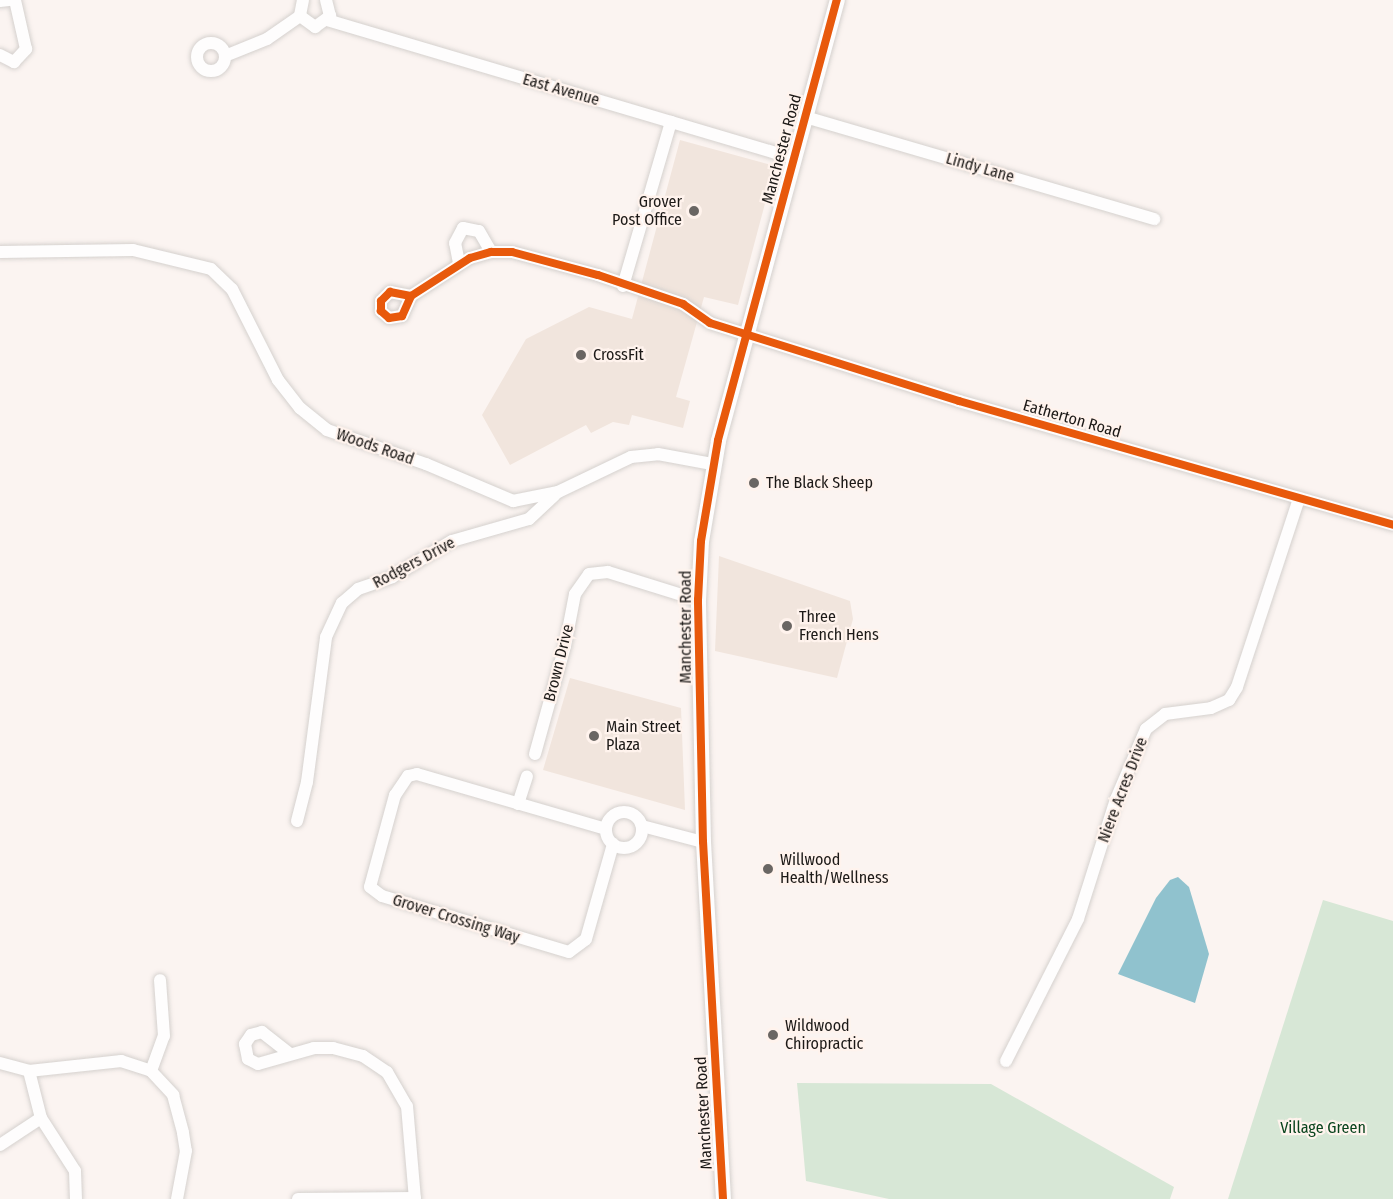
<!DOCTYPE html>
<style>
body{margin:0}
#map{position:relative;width:1393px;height:1199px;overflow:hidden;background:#fbf4f1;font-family:"Fira Sans Condensed",sans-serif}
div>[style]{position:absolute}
.built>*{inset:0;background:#f1e5dd}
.green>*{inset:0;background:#d7e7d6}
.water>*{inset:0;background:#90c2ce}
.roads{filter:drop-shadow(0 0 2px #d5d1ce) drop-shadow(0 0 2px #d5d1ce)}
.minor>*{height:12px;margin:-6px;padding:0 6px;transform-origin:6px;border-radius:6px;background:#fefdfd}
.minor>.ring{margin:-6px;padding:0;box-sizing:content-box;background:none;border:12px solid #fefdfd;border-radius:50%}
.tertiary>*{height:15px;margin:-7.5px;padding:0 7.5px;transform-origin:7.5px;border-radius:7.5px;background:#fefdfd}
.cycleway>*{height:8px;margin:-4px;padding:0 4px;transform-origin:4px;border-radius:4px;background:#e8590c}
.dots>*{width:16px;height:16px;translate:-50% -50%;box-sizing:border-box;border:3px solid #fff3ed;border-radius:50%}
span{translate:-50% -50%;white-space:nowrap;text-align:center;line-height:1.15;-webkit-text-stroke:4.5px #fff3ed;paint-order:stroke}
.street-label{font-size:16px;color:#1c1917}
.poi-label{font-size:16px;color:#1c1917}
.right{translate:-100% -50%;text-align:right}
.left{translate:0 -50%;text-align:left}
.park-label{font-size:16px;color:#09441d}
</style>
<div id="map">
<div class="built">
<i style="clip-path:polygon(680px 140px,775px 166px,738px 305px,704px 297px,676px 397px,690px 401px,683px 428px,632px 415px,629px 425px,613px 422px,591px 433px,586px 425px,510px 465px,482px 415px,526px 339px,589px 307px,632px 319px)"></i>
<i style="clip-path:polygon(719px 556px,850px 601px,853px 619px,837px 678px,715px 651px)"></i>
<i style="clip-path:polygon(570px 678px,681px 708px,685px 810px,543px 770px)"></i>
</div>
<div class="green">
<i style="clip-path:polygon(1323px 900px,1393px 921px,1393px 1199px,1228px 1199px)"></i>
<i style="clip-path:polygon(797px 1083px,991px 1084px,1174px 1187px,1170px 1199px,889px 1199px,806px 1181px)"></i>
</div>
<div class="water">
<i style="clip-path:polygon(1178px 877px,1189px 887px,1209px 954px,1195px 1003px,1118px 974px,1156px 898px,1170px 880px)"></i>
</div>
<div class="roads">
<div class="minor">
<i style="left:303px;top:0;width:16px;rotate:101deg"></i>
<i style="left:300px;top:16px;width:19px;rotate:36deg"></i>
<i style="left:315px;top:27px;width:19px;rotate:-36deg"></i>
<i style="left:330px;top:16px;width:16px;rotate:-104deg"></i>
<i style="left:0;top:1px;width:9px;rotate:-6deg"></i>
<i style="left:327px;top:20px;width:487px;rotate:16.5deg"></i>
<i class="ring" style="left:197px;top:43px;width:16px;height:16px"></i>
<i style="left:0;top:55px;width:16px;rotate:27deg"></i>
<i style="left:14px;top:62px;width:18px;rotate:-47deg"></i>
<i style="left:26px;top:49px;width:50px;rotate:-102.7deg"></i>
<i style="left:225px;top:56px;width:45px;rotate:-22deg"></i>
<i style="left:267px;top:39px;width:40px;rotate:-34.9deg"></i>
<i style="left:805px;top:117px;width:364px;rotate:16.3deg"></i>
<i style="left:0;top:252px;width:133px;rotate:-0.9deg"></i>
<i style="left:133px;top:250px;width:80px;rotate:13.7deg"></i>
<i style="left:211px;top:269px;width:29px;rotate:44deg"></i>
<i style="left:232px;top:289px;width:102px;rotate:63.2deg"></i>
<i style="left:278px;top:380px;width:36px;rotate:52deg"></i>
<i style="left:300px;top:408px;width:35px;rotate:39deg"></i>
<i style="left:327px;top:430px;width:105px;rotate:19deg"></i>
<i style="left:426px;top:464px;width:95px;rotate:23deg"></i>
<i style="left:513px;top:501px;width:46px;rotate:-11.3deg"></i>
<i style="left:558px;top:492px;width:81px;rotate:-25.6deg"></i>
<i style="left:631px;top:457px;width:27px;rotate:-6deg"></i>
<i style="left:658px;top:454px;width:55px;rotate:10.5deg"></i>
<i style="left:459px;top:263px;width:20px;rotate:-101deg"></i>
<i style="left:455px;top:243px;width:17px;rotate:-62deg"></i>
<i style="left:463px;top:228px;width:16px;rotate:11deg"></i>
<i style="left:479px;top:231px;width:24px;rotate:60deg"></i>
<i style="left:623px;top:286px;width:171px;rotate:-73.7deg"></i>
<i style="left:411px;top:296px;width:22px;rotate:114deg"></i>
<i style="left:402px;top:316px;width:13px;rotate:171deg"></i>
<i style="left:389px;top:318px;width:11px;rotate:-139deg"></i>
<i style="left:381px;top:311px;width:10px;rotate:-90deg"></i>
<i style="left:381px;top:301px;width:13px;rotate:-45deg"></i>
<i style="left:390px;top:292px;width:21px;rotate:11deg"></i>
<i style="left:411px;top:296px;width:70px;rotate:-32.8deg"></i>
<i style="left:470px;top:258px;width:22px;rotate:-16deg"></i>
<i style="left:491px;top:252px;width:21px"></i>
<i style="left:512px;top:252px;width:89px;rotate:15deg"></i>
<i style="left:598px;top:275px;width:90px;rotate:18.8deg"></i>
<i style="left:683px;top:304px;width:33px;rotate:35deg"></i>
<i style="left:710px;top:323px;width:261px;rotate:17.4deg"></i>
<i style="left:959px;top:401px;width:451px;rotate:15.9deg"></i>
<i style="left:535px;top:754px;width:112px;rotate:-74.5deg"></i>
<i style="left:565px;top:646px;width:53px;rotate:-79.1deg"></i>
<i style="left:575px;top:594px;width:24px;rotate:-55deg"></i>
<i style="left:589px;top:574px;width:19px;rotate:-6deg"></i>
<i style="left:608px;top:572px;width:94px;rotate:17.3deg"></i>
<i style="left:518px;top:804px;width:29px;rotate:-72deg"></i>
<i class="ring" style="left:606px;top:812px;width:24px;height:24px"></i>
<i style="left:297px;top:821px;width:40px;rotate:-75.6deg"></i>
<i style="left:307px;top:782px;width:146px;rotate:-82.5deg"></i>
<i style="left:326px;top:637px;width:38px;rotate:-65deg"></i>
<i style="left:342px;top:603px;width:21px;rotate:-41deg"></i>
<i style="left:358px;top:589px;width:36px;rotate:-19deg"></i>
<i style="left:392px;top:577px;width:70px;rotate:-31deg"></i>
<i style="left:452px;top:541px;width:80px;rotate:-15.9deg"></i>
<i style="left:529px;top:519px;width:35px;rotate:-43deg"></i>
<i style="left:642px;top:826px;width:63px;rotate:14.7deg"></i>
<i style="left:606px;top:829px;width:197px;rotate:-163.8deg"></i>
<i style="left:417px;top:774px;width:9px;rotate:167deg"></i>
<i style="left:408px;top:776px;width:23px;rotate:124deg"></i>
<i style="left:395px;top:795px;width:95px;rotate:105.2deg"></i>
<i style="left:370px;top:887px;width:15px;rotate:37deg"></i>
<i style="left:382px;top:896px;width:195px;rotate:16.7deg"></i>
<i style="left:569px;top:952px;width:21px;rotate:-37deg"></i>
<i style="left:586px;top:939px;width:99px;rotate:-74.1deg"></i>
<i style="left:290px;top:1054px;width:36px;rotate:-142deg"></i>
<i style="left:262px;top:1032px;width:11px;rotate:165deg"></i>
<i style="left:251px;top:1035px;width:11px;rotate:124deg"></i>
<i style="left:245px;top:1044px;width:15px;rotate:79deg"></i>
<i style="left:248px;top:1059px;width:11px;rotate:27deg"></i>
<i style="left:258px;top:1064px;width:58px;rotate:-15.9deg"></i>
<i style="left:314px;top:1048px;width:19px"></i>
<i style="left:333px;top:1048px;width:31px;rotate:15deg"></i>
<i style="left:363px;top:1056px;width:29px;rotate:34deg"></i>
<i style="left:387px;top:1072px;width:39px;rotate:60deg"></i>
<i style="left:407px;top:1106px;width:93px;rotate:85.1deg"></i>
<i style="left:1006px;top:1061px;width:159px;rotate:-63.1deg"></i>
<i style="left:1078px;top:919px;width:126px;rotate:-72.4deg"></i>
<i style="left:1116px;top:799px;width:76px;rotate:-66.8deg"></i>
<i style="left:1146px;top:729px;width:24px;rotate:-38deg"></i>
<i style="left:1165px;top:714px;width:46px;rotate:-7.4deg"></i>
<i style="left:1211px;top:708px;width:20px;rotate:-24deg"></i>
<i style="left:1229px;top:700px;width:15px;rotate:-58deg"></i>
<i style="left:1237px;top:687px;width:199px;rotate:-71.8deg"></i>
<i style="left:0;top:1063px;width:30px;rotate:15deg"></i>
<i style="left:29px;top:1071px;width:93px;rotate:-6.2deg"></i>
<i style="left:121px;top:1061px;width:32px;rotate:18deg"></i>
<i style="left:151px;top:1071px;width:33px;rotate:47deg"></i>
<i style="left:173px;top:1095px;width:39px;rotate:75deg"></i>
<i style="left:183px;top:1133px;width:18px;rotate:81deg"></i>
<i style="left:186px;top:1151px;width:49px;rotate:100.6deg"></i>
<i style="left:29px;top:1071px;width:49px;rotate:75.7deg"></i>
<i style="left:41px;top:1118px;width:63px;rotate:57.3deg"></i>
<i style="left:75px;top:1171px;width:28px;rotate:88deg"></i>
<i style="left:151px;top:1071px;width:37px;rotate:-70deg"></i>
<i style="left:164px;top:1036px;width:56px;rotate:-94.1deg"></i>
<i style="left:0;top:1145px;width:49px;rotate:-33.4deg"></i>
<i style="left:298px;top:1199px;width:117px;rotate:-0.5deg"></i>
</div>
<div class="tertiary">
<i style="left:723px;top:1199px;width:358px;rotate:-93.2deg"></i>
<i style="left:703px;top:842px;width:242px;rotate:-91.2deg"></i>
<i style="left:698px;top:600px;width:59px;rotate:-87.1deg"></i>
<i style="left:701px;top:541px;width:102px;rotate:-80.4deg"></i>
<i style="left:718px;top:440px;width:456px;rotate:-74.9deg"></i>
</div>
</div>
<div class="cycleway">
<i style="left:411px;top:296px;width:22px;rotate:114deg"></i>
<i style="left:402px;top:316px;width:13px;rotate:171deg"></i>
<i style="left:389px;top:318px;width:11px;rotate:-139deg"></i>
<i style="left:381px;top:311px;width:10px;rotate:-90deg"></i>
<i style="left:381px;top:301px;width:13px;rotate:-45deg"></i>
<i style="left:390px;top:292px;width:21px;rotate:11deg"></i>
<i style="left:411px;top:296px;width:70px;rotate:-32.8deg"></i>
<i style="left:470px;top:258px;width:22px;rotate:-16deg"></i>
<i style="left:491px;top:252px;width:21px"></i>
<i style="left:512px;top:252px;width:89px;rotate:15deg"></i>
<i style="left:598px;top:275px;width:90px;rotate:18.8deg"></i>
<i style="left:683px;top:304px;width:33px;rotate:35deg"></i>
<i style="left:710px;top:323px;width:261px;rotate:17.4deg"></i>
<i style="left:959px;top:401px;width:451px;rotate:15.9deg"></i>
<i style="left:723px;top:1199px;width:358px;rotate:-93.2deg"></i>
<i style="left:703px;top:842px;width:242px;rotate:-91.2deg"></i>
<i style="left:698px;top:600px;width:59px;rotate:-87.1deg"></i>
<i style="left:701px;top:541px;width:102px;rotate:-80.4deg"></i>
<i style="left:718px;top:440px;width:456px;rotate:-74.9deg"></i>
</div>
<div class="dots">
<i style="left:694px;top:211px;background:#6a6663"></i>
<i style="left:581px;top:355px;background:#6a6663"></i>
<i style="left:754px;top:483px;background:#6a6663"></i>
<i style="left:787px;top:626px;background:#6a6663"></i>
<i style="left:594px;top:736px;background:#6a6663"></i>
<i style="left:768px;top:869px;background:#6a6663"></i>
<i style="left:773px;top:1035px;background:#6a6663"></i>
</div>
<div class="street-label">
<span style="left:561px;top:90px;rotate:16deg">East Avenue</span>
<span style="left:782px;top:149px;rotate:-75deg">Manchester Road</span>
<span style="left:980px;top:168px;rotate:16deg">Lindy Lane</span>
<span style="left:1072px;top:419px;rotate:16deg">Eatherton Road</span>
<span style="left:375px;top:447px;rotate:19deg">Woods Road</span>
<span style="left:414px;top:563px;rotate:-28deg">Rodgers Drive</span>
<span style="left:686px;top:627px;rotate:-90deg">Manchester Road</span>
<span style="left:559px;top:663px;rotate:-76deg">Brown Drive</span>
<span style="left:1123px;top:790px;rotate:-69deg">Niere Acres Drive</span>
<span style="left:456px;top:919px;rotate:17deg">Grover Crossing Way</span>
<span style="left:704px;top:1113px;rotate:-93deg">Manchester Road</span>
</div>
<div class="poi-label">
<span class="right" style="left:682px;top:211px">Grover<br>Post Office</span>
<span class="left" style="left:593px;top:355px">CrossFit</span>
<span class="left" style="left:766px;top:483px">The Black Sheep</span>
<span class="left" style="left:799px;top:626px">Three<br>French Hens</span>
<span class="left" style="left:606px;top:736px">Main Street<br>Plaza</span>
<span class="left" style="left:780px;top:869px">Willwood<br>Health/Wellness</span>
<span class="left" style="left:785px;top:1035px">Wildwood<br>Chiropractic</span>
</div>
<div class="park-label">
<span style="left:1323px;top:1128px">Village Green</span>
</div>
</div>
